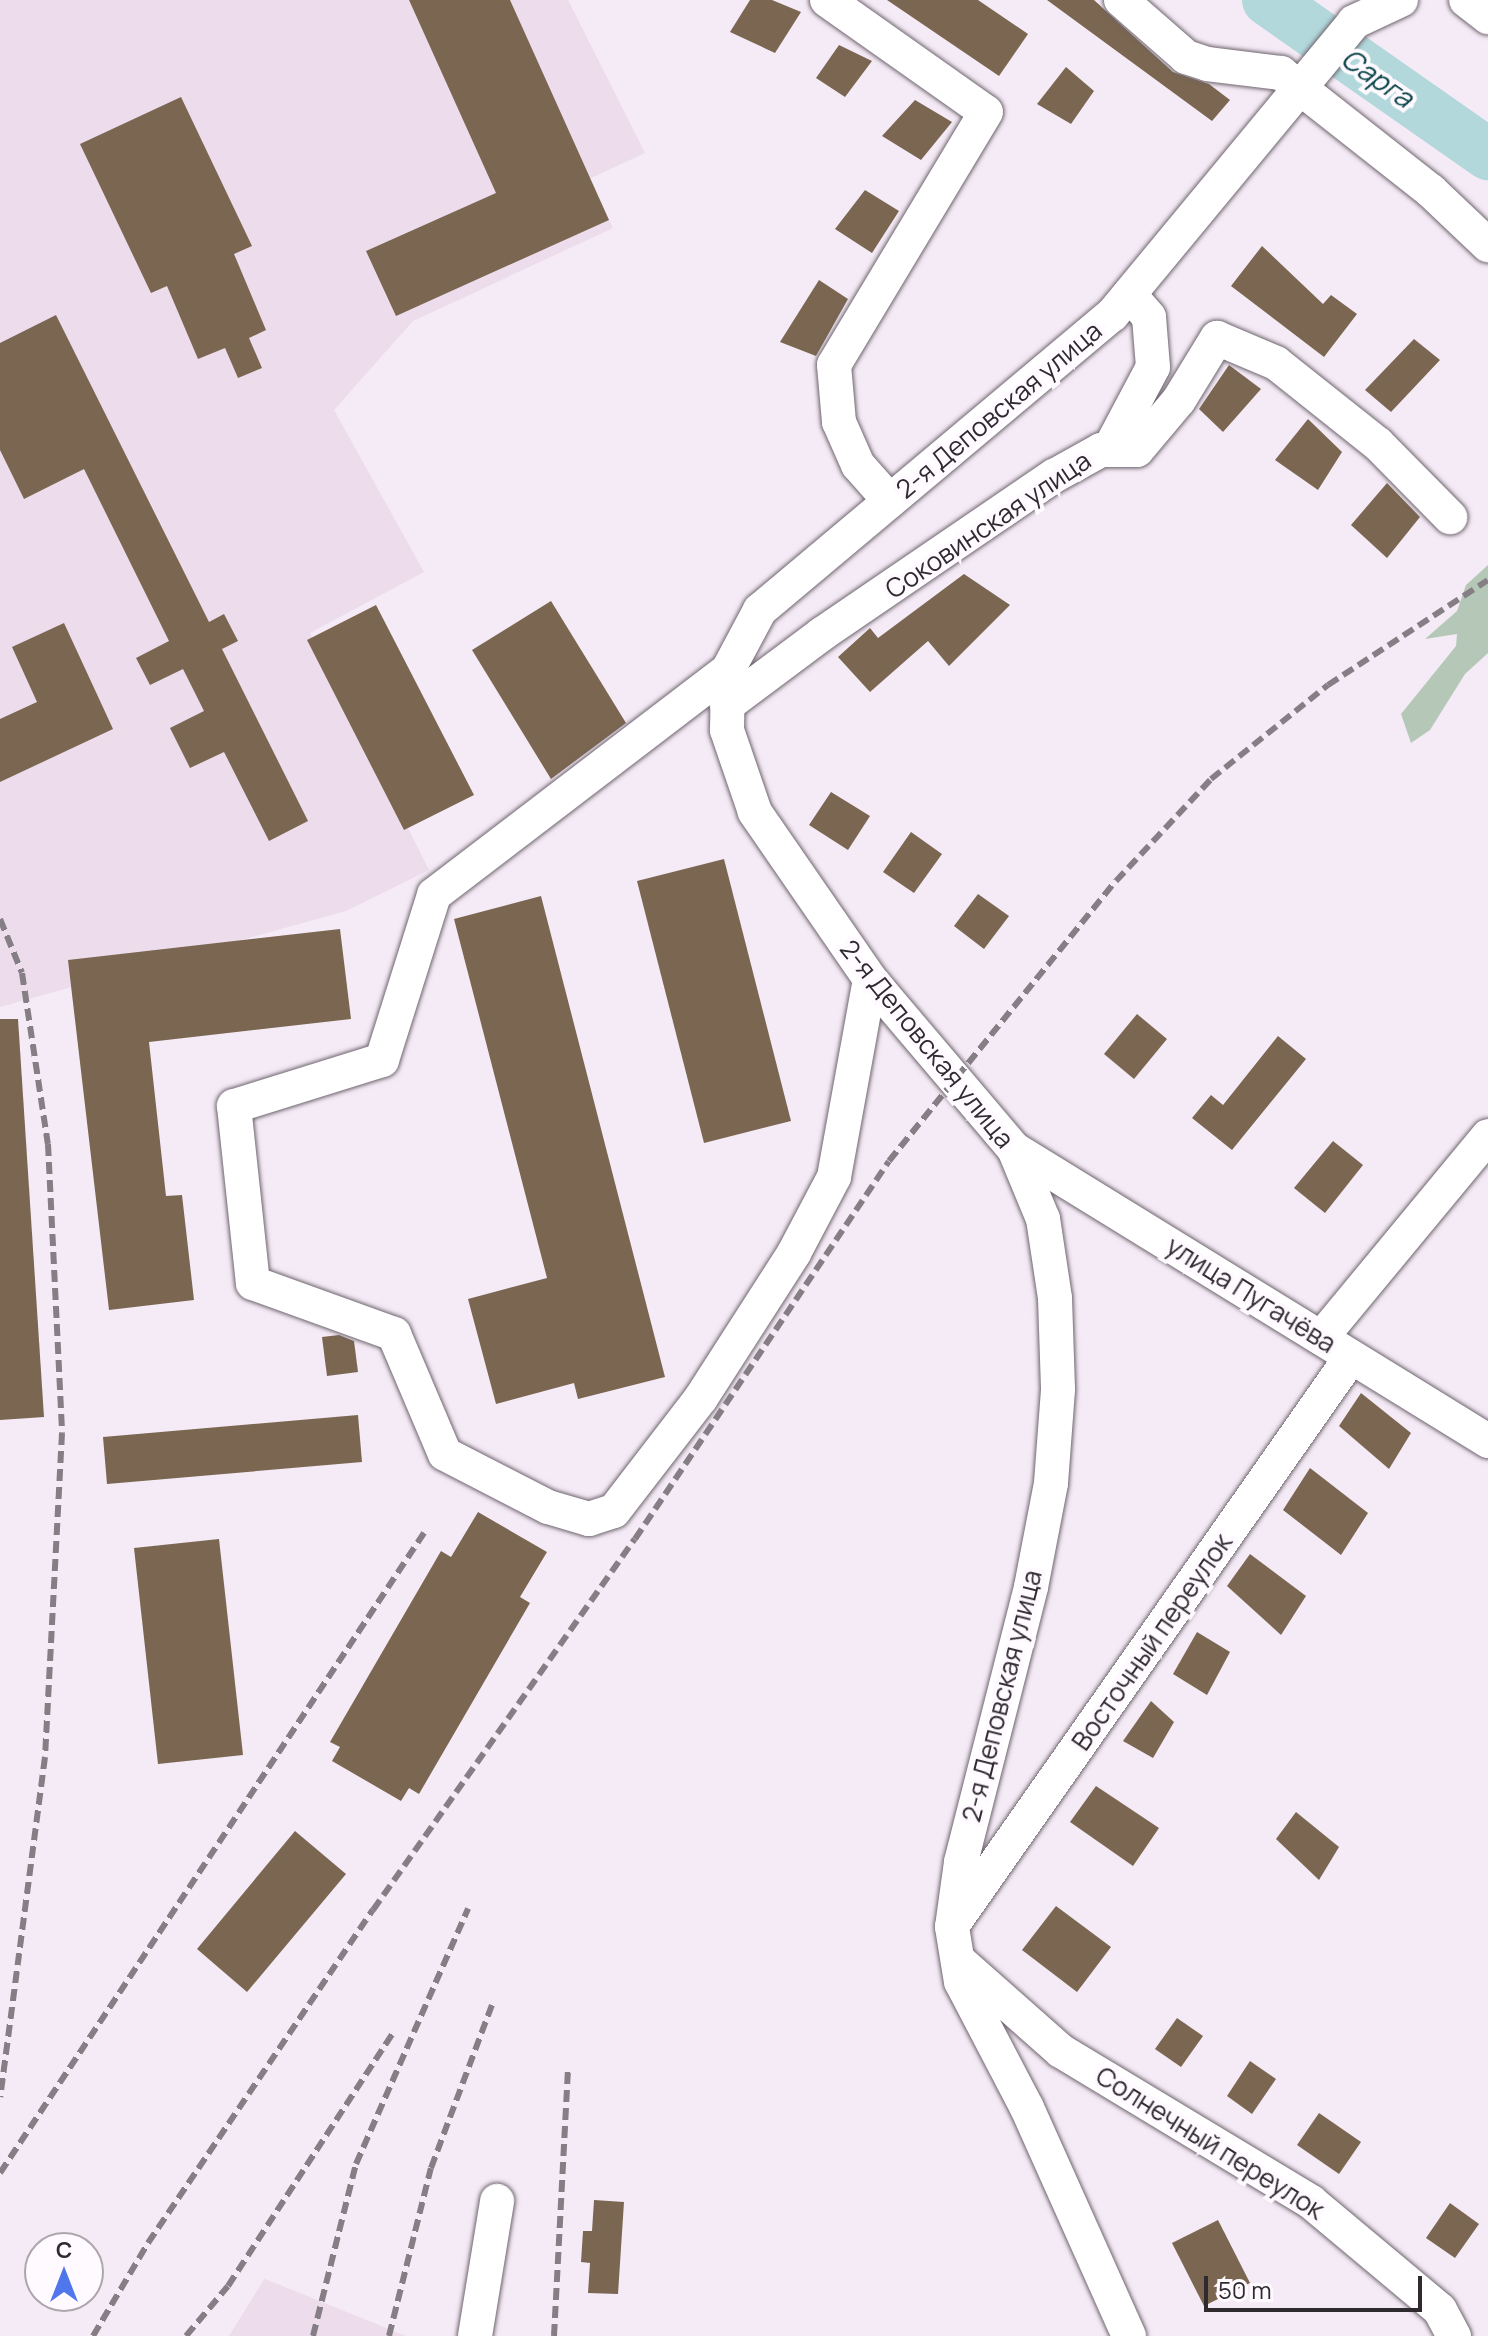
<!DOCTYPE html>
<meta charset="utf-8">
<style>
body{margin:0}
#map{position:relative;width:1488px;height:2336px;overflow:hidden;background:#f5ebf6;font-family:Manrope,sans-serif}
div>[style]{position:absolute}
.built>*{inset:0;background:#ecdcec}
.green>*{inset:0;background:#b5c8b7}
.river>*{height:52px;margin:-26px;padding:0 26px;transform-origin:26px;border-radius:26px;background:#b2d8db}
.building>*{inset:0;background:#7a6651}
.roads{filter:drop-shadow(0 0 2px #6e656f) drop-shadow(0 0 2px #6e656f)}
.minor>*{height:34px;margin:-17px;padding:0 17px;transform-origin:17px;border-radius:17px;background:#fff}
.rail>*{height:6px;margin-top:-3px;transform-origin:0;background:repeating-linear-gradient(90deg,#857e85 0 12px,transparent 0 18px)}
span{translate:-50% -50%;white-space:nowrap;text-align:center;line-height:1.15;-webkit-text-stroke:8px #fffaff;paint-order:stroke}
.street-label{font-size:26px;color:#2e2a2e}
.water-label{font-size:28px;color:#0b4549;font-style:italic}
.north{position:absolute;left:24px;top:2232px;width:80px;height:80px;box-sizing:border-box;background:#fffaff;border:2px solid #aba7ab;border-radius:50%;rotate:0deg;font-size:22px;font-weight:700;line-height:32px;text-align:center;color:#2e2a2e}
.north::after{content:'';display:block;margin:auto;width:28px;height:36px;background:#4f76ea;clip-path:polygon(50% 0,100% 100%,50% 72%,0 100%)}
.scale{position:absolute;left:1204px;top:2276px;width:218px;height:36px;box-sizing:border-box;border:4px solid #2e2a2e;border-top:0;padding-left:10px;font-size:24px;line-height:28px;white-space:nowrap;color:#2e2a2e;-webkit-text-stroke:6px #fffaff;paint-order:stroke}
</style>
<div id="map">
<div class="built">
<i style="clip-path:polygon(0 0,568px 0,645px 153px,589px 179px,613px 228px,413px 321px,334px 410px,424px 572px,310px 633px,429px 870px,346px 911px,0 1007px)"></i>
<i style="clip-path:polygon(265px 2278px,265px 2279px,406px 2336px,229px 2336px)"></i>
</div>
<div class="green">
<i style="clip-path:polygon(1488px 565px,1488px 653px,1465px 674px,1430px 730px,1411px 743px,1401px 714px,1456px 646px,1457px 634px,1425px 639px,1457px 611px,1466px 585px)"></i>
</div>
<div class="river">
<i style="left:1268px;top:0;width:269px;rotate:35deg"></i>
</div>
<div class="building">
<i style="clip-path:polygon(409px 0,510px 0,609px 220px,396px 316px,366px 251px,496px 193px)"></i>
<i style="clip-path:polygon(750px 0,772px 0,801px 12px,775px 53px,730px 32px)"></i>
<i style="clip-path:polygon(887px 0,978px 0,1028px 34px,999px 76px)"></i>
<i style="clip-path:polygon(1047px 0,1094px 0,1173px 72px,1209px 84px,1230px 100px,1212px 121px)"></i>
<i style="clip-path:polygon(839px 45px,872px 61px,845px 97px,816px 78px)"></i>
<i style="clip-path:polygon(1066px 67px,1094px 91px,1071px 124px,1037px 104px)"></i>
<i style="clip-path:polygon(181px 97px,252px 246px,234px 254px,266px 330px,249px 338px,262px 368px,238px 378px,225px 348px,198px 359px,167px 286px,151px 293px,80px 144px)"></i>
<i style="clip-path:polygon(915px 100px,952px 122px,921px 160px,882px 136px)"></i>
<i style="clip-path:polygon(865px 190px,899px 211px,872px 253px,835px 229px)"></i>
<i style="clip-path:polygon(1262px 246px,1323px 304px,1331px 295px,1357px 314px,1324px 357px,1231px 286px)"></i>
<i style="clip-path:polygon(819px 280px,848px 299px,816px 356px,780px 342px)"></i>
<i style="clip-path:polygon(56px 315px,209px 622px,224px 614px,238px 641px,222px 649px,308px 821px,269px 841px,224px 752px,190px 768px,170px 728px,204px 711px,183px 669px,150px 685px,136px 658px,169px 641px,84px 469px,24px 499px,0 450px,0 343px)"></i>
<i style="clip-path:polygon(1414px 339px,1440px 360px,1391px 412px,1365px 390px)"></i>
<i style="clip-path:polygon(1229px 365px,1261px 389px,1223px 432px,1199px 409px)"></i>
<i style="clip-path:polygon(1308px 419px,1342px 452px,1318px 490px,1275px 460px)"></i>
<i style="clip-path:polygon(1387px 483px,1420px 517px,1387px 558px,1351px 525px)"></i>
<i style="clip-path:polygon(964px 574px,1010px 605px,949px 666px,928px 641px,870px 692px,838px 657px,870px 628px,878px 638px)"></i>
<i style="clip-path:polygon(551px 601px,626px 723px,551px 779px,472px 650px)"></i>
<i style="clip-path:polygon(376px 605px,474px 795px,404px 830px,307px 640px)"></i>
<i style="clip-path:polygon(64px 623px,113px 729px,0 782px,0 719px,37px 702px,12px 647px)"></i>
<i style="clip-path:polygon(831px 792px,870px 816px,848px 850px,809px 825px)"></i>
<i style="clip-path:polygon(911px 832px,942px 854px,914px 893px,883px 872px)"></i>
<i style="clip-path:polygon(724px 859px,791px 1121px,704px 1143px,637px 881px)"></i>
<i style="clip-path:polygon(978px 894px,1009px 916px,984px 949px,954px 926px)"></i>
<i style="clip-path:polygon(541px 896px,665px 1377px,578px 1399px,574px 1383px,496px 1404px,468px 1299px,547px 1278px,454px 919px)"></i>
<i style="clip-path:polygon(340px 929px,351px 1019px,149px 1042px,166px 1196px,182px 1195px,194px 1300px,109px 1310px,68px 960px)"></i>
<i style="clip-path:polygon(1137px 1014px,1167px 1039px,1134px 1079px,1104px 1054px)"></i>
<i style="clip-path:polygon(0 1019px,18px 1019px,44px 1417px,0 1420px)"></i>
<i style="clip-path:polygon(1278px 1036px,1306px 1059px,1232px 1150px,1192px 1118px,1211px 1095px,1223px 1105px)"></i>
<i style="clip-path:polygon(1333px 1141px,1363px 1165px,1325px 1213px,1294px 1188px)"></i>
<i style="clip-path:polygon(339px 1335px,354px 1341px,358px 1372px,327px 1376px,322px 1337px)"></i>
<i style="clip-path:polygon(1361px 1393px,1411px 1433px,1389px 1469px,1339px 1426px)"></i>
<i style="clip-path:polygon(358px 1415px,362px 1462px,107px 1484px,103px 1437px)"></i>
<i style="clip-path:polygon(1310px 1468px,1368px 1513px,1341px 1555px,1283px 1510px)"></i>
<i style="clip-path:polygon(478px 1512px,547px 1552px,520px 1597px,530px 1603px,419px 1794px,409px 1788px,401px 1801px,332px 1761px,340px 1747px,330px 1742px,441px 1551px,451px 1557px)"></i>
<i style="clip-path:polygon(219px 1539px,243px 1755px,158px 1764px,134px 1548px)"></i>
<i style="clip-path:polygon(1250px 1554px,1306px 1596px,1281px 1635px,1227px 1586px)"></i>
<i style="clip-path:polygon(1197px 1632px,1230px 1652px,1207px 1695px,1173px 1674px)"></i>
<i style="clip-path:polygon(1151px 1701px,1174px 1722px,1153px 1758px,1123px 1741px)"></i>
<i style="clip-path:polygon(1096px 1786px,1159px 1828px,1133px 1866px,1070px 1822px)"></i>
<i style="clip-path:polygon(1296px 1812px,1339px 1847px,1319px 1880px,1276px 1839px)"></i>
<i style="clip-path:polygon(295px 1831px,346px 1874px,247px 1992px,197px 1949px)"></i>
<i style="clip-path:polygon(1056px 1906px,1111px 1947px,1077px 1992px,1022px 1950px)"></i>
<i style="clip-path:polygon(1177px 2018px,1203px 2036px,1181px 2067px,1155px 2049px)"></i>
<i style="clip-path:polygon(1250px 2061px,1276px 2079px,1252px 2114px,1227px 2096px)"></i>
<i style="clip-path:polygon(1319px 2113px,1361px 2142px,1339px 2174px,1297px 2145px)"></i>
<i style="clip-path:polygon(594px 2200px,624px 2202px,618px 2294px,588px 2293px,590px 2263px,581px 2262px,583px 2231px,592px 2231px)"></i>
<i style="clip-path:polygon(1450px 2203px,1479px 2224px,1455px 2258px,1426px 2238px)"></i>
<i style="clip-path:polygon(1218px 2220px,1250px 2283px,1204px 2306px,1172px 2243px)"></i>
</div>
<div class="roads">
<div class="minor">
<i style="left:827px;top:0;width:194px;rotate:35.2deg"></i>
<i style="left:986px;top:112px;width:295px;rotate:121deg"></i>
<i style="left:834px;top:365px;width:57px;rotate:85deg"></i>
<i style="left:839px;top:422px;width:47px;rotate:66.2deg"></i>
<i style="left:858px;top:465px;width:48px;rotate:48.4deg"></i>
<i style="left:1121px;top:0;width:86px;rotate:41.2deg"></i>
<i style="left:1186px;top:57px;width:22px;rotate:18deg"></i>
<i style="left:1207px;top:64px;width:75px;rotate:6.9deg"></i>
<i style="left:1281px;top:73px;width:191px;rotate:38.2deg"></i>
<i style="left:1431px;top:191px;width:79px;rotate:43.5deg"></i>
<i style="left:1466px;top:0;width:28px;rotate:38deg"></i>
<i style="left:1109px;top:450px;width:94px;rotate:-62.1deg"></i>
<i style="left:1153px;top:367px;width:50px;rotate:-94.6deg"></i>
<i style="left:1149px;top:317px;width:30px;rotate:-131deg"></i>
<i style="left:728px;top:670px;width:370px;rotate:142.6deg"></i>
<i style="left:434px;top:895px;width:173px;rotate:107.5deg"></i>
<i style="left:382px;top:1060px;width:155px;rotate:162.7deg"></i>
<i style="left:234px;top:1106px;width:178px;rotate:83.9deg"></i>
<i style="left:253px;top:1283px;width:150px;rotate:19.9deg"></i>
<i style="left:394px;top:1334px;width:130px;rotate:67deg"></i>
<i style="left:445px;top:1454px;width:116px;rotate:27.2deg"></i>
<i style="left:548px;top:1507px;width:43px;rotate:16.3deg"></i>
<i style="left:589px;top:1519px;width:26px;rotate:-18deg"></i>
<i style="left:614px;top:1511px;width:143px;rotate:-52.4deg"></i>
<i style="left:701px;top:1398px;width:172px;rotate:-57.3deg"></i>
<i style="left:794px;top:1253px;width:86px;rotate:-62.2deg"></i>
<i style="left:834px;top:1177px;width:201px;rotate:-79.7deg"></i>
<i style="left:727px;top:705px;width:119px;rotate:-36.8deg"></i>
<i style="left:822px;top:634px;width:281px;rotate:-34.3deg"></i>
<i style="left:1054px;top:476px;width:54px;rotate:-29deg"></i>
<i style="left:1101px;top:450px;width:36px"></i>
<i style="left:1137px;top:450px;width:65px;rotate:-50deg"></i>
<i style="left:1179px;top:400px;width:73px;rotate:-58.5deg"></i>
<i style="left:1217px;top:338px;width:64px;rotate:23deg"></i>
<i style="left:1276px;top:363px;width:130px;rotate:38.5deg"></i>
<i style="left:1378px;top:444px;width:103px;rotate:45.4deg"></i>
<i style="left:1014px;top:1149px;width:557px;rotate:31.63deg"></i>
<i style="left:1321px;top:1338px;width:262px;rotate:-50.4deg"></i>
<i style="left:954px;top:1923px;width:691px;rotate:-54.95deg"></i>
<i style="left:958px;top:1960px;width:137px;rotate:41.5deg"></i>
<i style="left:1061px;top:2051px;width:292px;rotate:31.1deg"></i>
<i style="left:1311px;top:2202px;width:168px;rotate:39.9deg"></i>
<i style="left:1440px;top:2310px;width:30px;rotate:62deg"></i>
<i style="left:475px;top:2336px;width:137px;rotate:-80.7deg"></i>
<i style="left:1129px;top:2336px;width:250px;rotate:-114.1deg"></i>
<i style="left:1027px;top:2108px;width:142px;rotate:-117.6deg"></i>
<i style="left:961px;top:1982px;width:56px;rotate:-99.3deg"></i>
<i style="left:952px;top:1927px;width:66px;rotate:-82.1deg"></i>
<i style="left:961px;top:1862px;width:284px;rotate:-75.7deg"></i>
<i style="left:1031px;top:1587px;width:106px;rotate:-79.1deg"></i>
<i style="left:1051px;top:1483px;width:94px;rotate:-85.7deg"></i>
<i style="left:1058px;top:1389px;width:91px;rotate:-91.9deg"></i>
<i style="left:1055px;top:1298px;width:80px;rotate:-98.6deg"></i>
<i style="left:1043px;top:1219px;width:76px;rotate:-112.5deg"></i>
<i style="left:1014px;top:1149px;width:223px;rotate:-130.3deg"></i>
<i style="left:870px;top:979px;width:203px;rotate:-124.6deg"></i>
<i style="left:755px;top:812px;width:87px;rotate:-108.9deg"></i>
<i style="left:727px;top:730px;width:60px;rotate:-89deg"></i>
<i style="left:728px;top:670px;width:68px;rotate:-61.9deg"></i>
<i style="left:760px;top:610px;width:459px;rotate:-40deg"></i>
<i style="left:1112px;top:315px;width:380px;rotate:-50.4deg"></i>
<i style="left:1354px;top:22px;width:52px;rotate:-25.1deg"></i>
</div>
</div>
<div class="rail">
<i style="left:0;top:919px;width:58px;rotate:67.8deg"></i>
<i style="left:22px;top:973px;width:173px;rotate:81.4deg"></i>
<i style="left:48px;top:1144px;width:289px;rotate:87.2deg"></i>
<i style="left:62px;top:1433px;width:324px;rotate:93deg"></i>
<i style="left:45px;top:1757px;width:343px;rotate:97.5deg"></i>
<i style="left:0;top:2173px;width:768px;rotate:-56.48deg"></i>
<i style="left:93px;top:2336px;width:108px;rotate:-59.4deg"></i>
<i style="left:148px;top:2243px;width:402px;rotate:-56deg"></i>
<i style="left:373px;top:1910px;width:454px;rotate:-54.8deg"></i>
<i style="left:635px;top:1539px;width:455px;rotate:-56.1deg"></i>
<i style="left:889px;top:1161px;width:360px;rotate:-51deg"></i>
<i style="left:1116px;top:881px;width:139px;rotate:-47deg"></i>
<i style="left:1211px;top:779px;width:150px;rotate:-38.8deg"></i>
<i style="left:1328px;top:685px;width:191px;rotate:-33.3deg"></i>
<i style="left:186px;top:2336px;width:65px;rotate:-50deg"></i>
<i style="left:228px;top:2286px;width:304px;rotate:-56.9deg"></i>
<i style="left:313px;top:2336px;width:177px;rotate:-76deg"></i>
<i style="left:356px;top:2164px;width:279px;rotate:-66.3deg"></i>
<i style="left:389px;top:2336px;width:173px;rotate:-76deg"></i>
<i style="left:431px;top:2168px;width:174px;rotate:-69.5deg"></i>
<i style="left:554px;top:2336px;width:267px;rotate:-87deg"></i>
</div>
<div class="street-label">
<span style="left:999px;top:410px;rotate:-40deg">2-я Деповская улица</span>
<span style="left:988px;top:525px;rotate:-34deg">Соковинская улица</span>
<span style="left:927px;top:1044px;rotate:51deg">2-я Деповская улица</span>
<span style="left:1251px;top:1295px;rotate:32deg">улица Пугачёва</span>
<span style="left:1152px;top:1642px;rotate:-55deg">Восточный переулок</span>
<span style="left:1002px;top:1696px;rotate:-76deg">2-я Деповская улица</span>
<span style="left:1210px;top:2143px;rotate:32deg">Солнечный переулок</span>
</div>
<div class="water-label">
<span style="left:1378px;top:77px;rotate:35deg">Сарга</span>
</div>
<div class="north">С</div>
<div class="scale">50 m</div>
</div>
